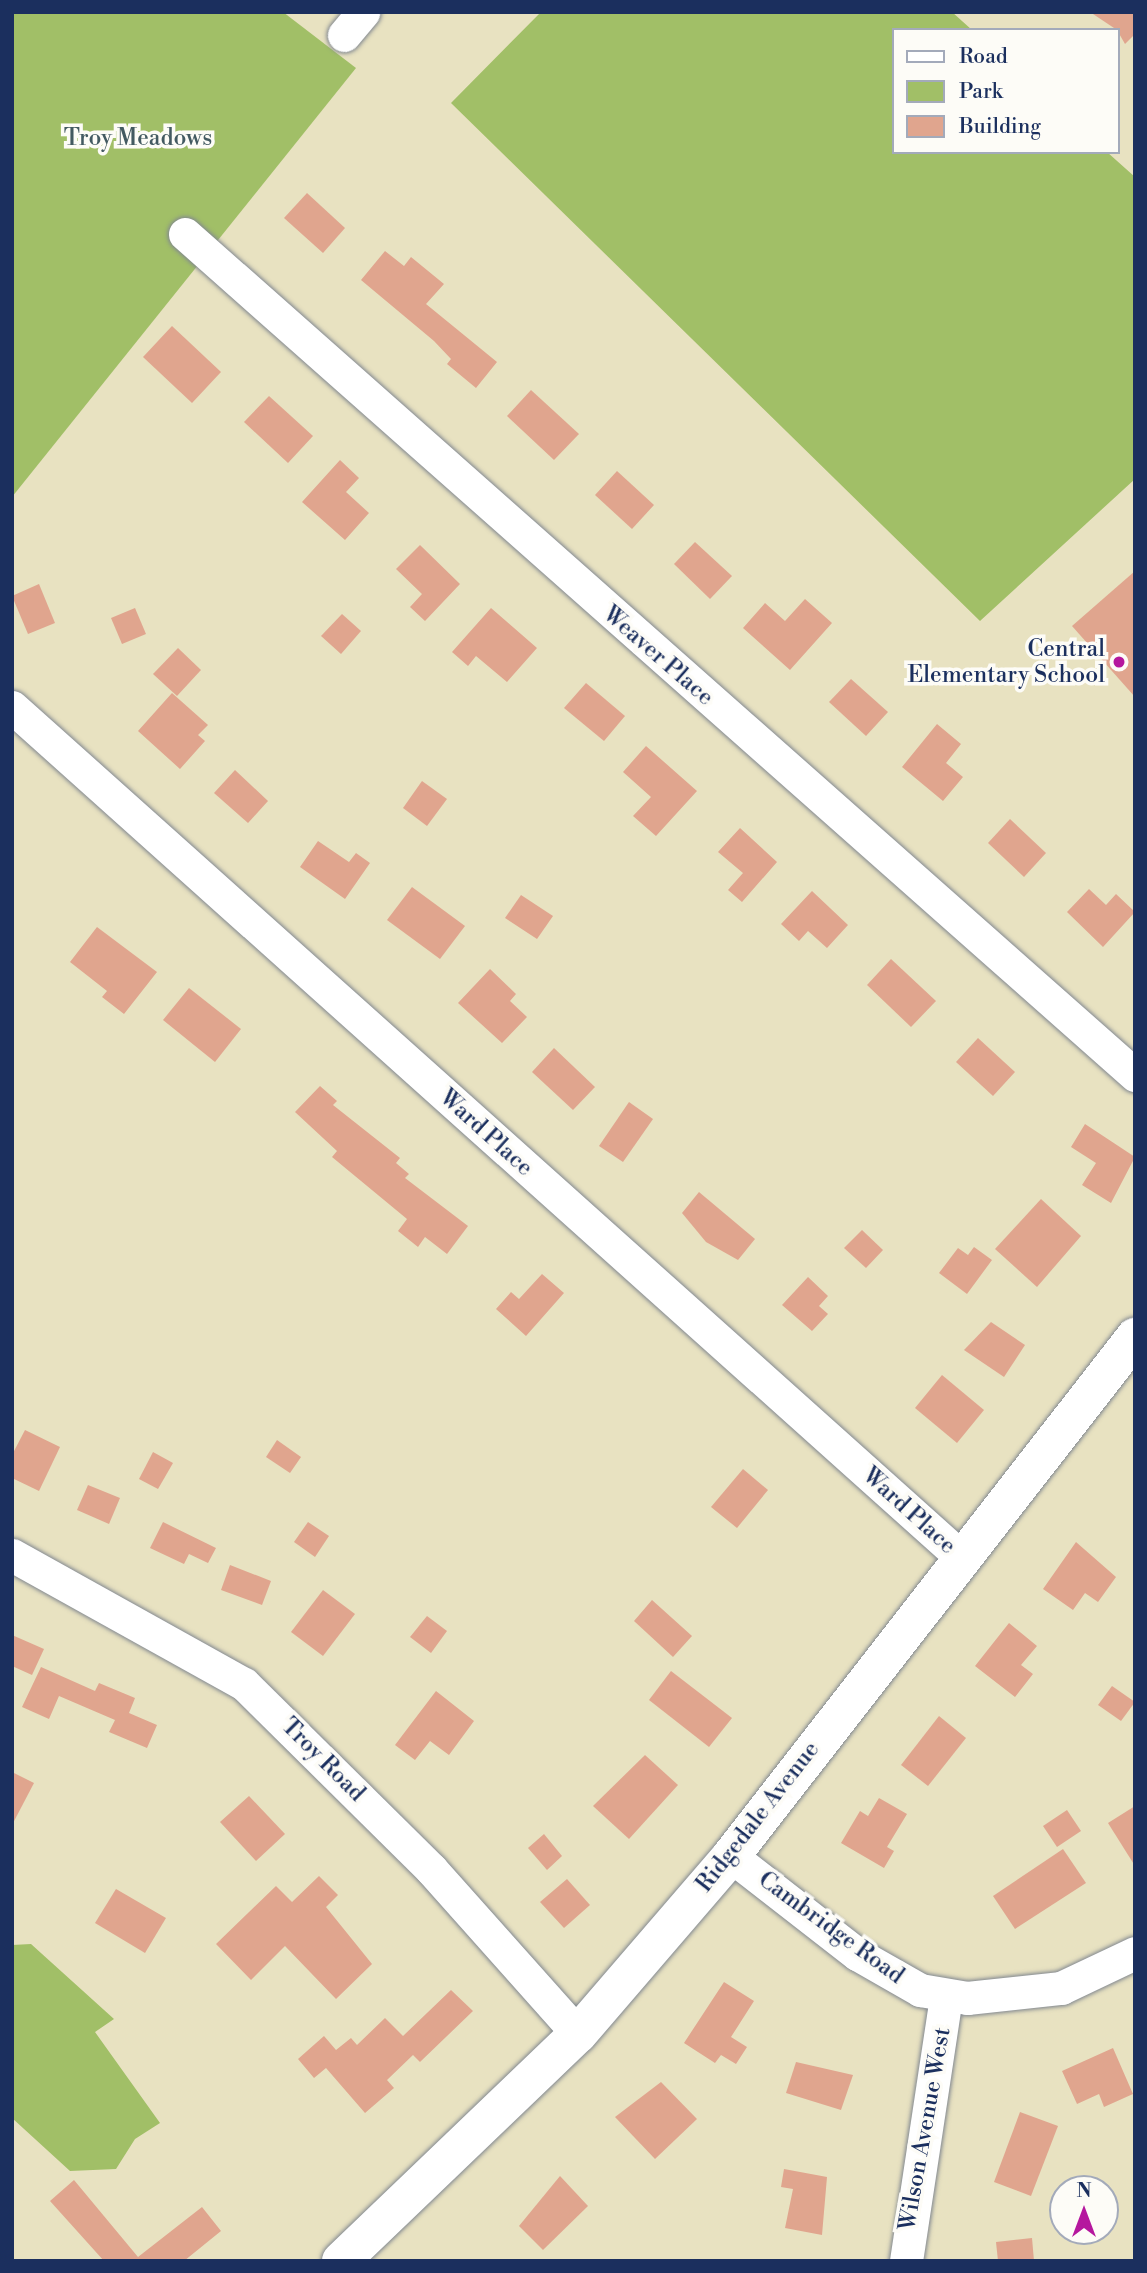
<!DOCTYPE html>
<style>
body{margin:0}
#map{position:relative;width:1147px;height:2273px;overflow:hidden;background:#e8e2c1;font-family:"Libre Bodoni",serif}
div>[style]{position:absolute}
.green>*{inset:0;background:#a1bf67}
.building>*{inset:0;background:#e0a58e}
.roads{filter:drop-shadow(0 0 2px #828890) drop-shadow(0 0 2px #828890)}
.minor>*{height:33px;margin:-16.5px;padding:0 16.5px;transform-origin:16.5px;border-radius:16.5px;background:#fff}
.major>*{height:38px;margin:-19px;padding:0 19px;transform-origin:19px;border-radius:19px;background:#fff}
.dots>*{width:19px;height:19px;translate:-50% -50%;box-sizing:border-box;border:4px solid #fdfcf7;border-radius:50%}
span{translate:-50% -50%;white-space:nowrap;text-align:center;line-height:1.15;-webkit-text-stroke:7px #fdfcf7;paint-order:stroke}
.park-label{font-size:23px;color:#435a61}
.poi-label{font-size:23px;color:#1b2f5e}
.right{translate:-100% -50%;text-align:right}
.street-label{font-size:23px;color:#1b2f5e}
.frame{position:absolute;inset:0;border:14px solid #1b2f5e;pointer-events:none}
.legend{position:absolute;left:892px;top:28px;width:228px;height:126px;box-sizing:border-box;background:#fdfcf7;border:2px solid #a3aaba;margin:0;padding:9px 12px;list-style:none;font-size:21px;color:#1b2f5e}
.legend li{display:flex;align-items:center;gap:14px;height:35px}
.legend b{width:35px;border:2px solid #a3aaba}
.north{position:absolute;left:1049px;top:2175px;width:70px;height:70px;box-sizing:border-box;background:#fdfcf7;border:2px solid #a3aaba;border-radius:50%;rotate:0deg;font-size:19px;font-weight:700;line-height:28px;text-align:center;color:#1b2f5e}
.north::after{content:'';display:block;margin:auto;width:24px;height:32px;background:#b5179e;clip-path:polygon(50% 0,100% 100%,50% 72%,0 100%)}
</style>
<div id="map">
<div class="green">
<i style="clip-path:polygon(12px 12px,283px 12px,356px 68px,12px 497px)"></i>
<i style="clip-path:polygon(541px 12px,952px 12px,972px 30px,893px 30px,893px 152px,1107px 152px,1135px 177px,1135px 479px,980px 621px,451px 103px)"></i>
<i style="clip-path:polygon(31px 1944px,114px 2019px,95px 2032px,160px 2123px,135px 2139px,116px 2169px,70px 2171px,12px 2118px,12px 1945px)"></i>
</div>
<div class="building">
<i style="clip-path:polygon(1090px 12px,1135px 12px,1135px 34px,1125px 44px,1117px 30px)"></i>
<i style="clip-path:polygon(307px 193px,345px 228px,323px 253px,284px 218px)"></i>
<i style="clip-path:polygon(385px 251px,404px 266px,411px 257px,444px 284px,426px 304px,497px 362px,476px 388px,447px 364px,451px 359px,434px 341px,361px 280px)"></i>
<i style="clip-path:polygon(172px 326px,221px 372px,192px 403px,143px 357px)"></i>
<i style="clip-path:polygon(531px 390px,579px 434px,554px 460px,507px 416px)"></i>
<i style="clip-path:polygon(269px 396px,313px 436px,288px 463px,244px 422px)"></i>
<i style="clip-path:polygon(340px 460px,359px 478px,346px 492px,369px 513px,345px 540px,302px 502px)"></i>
<i style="clip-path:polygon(617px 471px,654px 505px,632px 529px,595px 495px)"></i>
<i style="clip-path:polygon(695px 542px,732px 576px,710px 599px,674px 564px)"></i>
<i style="clip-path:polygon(420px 545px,460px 584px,425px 621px,410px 607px,422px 594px,396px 569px)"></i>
<i style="clip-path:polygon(1135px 571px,1135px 697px,1072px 626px)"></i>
<i style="clip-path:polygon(39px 584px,55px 623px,28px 634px,12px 596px)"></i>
<i style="clip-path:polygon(805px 599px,832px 623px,790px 670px,743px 628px,765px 603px,785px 621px)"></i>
<i style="clip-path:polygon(135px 608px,146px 634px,122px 644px,111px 618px)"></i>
<i style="clip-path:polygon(491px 608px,537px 648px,507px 682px,476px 656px,468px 666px,452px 652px)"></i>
<i style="clip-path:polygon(342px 614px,361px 631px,341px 654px,321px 636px)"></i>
<i style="clip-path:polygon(178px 648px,201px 670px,177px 696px,153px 674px)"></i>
<i style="clip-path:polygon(851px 679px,888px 712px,866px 736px,829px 702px)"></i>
<i style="clip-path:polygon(586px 683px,625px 716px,604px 741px,564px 708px)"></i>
<i style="clip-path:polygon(172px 693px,208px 725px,198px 735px,205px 741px,180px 769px,138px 731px)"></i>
<i style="clip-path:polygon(937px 724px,961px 744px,946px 763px,963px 777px,943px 801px,902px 767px)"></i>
<i style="clip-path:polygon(646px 746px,697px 791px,656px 836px,633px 816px,651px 797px,623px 772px)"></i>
<i style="clip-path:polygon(235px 770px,268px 801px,248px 823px,214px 793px)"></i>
<i style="clip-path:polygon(422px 781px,447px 799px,427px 826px,403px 808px)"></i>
<i style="clip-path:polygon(1010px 819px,1046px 853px,1024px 877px,988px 843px)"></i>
<i style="clip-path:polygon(740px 828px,777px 862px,742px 902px,728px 890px,743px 873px,718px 852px)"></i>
<i style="clip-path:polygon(318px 841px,349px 862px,356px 853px,370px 863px,345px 899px,300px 867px)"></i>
<i style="clip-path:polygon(412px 887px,465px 926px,440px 959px,387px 920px)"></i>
<i style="clip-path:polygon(1089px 889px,1106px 905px,1116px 894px,1135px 912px,1103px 947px,1067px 912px)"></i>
<i style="clip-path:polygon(812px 891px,848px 925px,827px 948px,808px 931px,799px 941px,781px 924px)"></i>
<i style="clip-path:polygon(521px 895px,553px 916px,537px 939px,505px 918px)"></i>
<i style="clip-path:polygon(97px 927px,157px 972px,124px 1014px,102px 997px,107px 991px,70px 962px)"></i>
<i style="clip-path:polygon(891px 959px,936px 1001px,911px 1027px,867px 985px)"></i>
<i style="clip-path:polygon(490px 969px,516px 994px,510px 1001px,527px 1017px,502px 1043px,458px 1003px)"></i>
<i style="clip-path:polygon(189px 988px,241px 1029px,215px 1062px,163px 1020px)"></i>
<i style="clip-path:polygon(978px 1038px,1015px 1072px,993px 1096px,956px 1062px)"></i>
<i style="clip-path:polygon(554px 1048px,595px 1087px,573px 1110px,532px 1072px)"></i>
<i style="clip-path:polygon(320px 1086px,337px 1101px,333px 1105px,400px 1158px,396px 1163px,409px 1174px,405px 1178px,468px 1226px,447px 1254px,425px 1237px,418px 1247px,398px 1231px,407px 1219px,332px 1157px,337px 1151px,295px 1112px)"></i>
<i style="clip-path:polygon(629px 1102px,653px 1119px,623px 1162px,599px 1146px)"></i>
<i style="clip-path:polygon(1085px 1124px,1135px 1157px,1111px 1203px,1082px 1185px,1096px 1163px,1071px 1147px)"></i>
<i style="clip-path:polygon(699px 1192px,755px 1239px,738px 1260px,706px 1242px,682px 1213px)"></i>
<i style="clip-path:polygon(1041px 1199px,1081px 1236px,1037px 1287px,995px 1249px)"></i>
<i style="clip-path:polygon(862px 1230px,883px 1250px,866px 1268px,844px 1248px)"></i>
<i style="clip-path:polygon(974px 1247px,992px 1260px,967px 1294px,939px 1273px,958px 1248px,968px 1255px)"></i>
<i style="clip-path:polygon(542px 1274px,564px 1293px,526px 1336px,496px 1309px,511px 1292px,519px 1299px)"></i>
<i style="clip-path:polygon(808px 1277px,828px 1296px,819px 1306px,828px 1314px,812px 1331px,782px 1305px)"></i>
<i style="clip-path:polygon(991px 1322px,1025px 1345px,1004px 1377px,964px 1350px)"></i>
<i style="clip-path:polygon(942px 1375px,984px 1410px,957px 1443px,915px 1408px)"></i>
<i style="clip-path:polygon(25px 1430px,60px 1447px,39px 1491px,12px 1478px,12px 1455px)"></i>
<i style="clip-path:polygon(277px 1440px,301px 1457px,290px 1473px,266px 1457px)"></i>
<i style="clip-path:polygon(153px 1452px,173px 1463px,158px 1489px,139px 1479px)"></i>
<i style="clip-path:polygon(743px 1469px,768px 1490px,737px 1528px,711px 1507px)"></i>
<i style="clip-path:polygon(88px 1485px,120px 1498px,109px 1524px,77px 1510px)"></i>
<i style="clip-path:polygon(163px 1522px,216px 1548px,208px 1563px,189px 1554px,184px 1564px,150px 1548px)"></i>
<i style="clip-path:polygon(308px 1522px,329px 1536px,315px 1557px,294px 1542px)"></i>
<i style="clip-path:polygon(1076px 1542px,1116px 1577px,1098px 1602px,1085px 1593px,1073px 1610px,1043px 1589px)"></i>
<i style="clip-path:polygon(230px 1565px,271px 1581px,262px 1605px,221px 1590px)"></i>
<i style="clip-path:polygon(323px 1590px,355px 1614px,323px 1656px,291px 1632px)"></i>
<i style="clip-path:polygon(652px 1600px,692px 1636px,673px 1657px,634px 1621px)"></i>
<i style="clip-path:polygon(427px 1616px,447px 1631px,431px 1653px,410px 1637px)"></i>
<i style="clip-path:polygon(1009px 1623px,1037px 1646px,1021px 1665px,1033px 1674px,1015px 1697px,975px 1666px)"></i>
<i style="clip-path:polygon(12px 1635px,44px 1649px,32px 1675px,12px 1666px)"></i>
<i style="clip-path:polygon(41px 1667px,95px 1691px,99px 1683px,135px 1698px,129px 1713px,157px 1725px,147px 1748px,109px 1732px,115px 1720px,59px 1696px,49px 1719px,22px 1707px)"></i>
<i style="clip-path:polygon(671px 1671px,732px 1718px,709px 1747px,649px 1700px)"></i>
<i style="clip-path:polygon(1112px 1686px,1135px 1702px,1121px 1721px,1098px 1705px)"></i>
<i style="clip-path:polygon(436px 1691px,474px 1721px,449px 1755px,430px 1741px,415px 1760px,395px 1745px)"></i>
<i style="clip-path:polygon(939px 1716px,966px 1738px,928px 1786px,901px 1765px)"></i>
<i style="clip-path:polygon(645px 1755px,678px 1785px,629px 1839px,593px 1806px)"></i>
<i style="clip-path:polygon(12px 1772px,34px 1783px,12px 1825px)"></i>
<i style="clip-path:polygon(249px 1796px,285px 1834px,256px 1861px,220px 1822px)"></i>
<i style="clip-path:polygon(879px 1798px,907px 1814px,887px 1847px,894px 1851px,884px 1868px,841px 1843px,860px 1811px,868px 1816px)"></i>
<i style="clip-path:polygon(1135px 1806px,1135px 1866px,1108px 1823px)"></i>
<i style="clip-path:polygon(1067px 1810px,1081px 1831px,1057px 1847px,1043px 1826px)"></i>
<i style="clip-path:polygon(544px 1834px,562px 1856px,547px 1870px,528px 1848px)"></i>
<i style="clip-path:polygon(1063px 1849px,1086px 1883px,1015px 1929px,993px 1896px)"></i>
<i style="clip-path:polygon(319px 1876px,338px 1895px,326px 1907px,372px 1964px,336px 1999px,285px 1946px,251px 1980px,216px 1944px,276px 1886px,292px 1902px)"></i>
<i style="clip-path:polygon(567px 1879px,590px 1905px,564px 1928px,540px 1902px)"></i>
<i style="clip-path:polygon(116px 1889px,166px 1918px,145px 1953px,95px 1923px)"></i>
<i style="clip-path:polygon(724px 1982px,754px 2001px,731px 2037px,747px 2047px,736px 2064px,721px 2055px,715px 2063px,684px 2043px)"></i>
<i style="clip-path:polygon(451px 1990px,473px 2011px,420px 2062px,413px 2055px,387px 2080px,394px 2088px,365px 2113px,326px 2068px,314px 2078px,298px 2059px,324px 2036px,336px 2050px,351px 2038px,357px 2045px,385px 2018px,403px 2036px)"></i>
<i style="clip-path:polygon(1113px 2048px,1133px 2094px,1104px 2107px,1099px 2094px,1077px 2104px,1062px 2071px)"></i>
<i style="clip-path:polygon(796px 2062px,853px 2075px,841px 2110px,786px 2093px)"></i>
<i style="clip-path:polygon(661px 2082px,697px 2119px,655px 2159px,615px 2117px)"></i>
<i style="clip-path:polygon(1020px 2112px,1058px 2126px,1031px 2196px,994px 2182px)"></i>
<i style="clip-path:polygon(784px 2169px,827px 2177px,822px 2235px,785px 2228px,793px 2189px,781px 2187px)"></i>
<i style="clip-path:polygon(560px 2176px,588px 2206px,543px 2250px,519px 2226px)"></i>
<i style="clip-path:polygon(74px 2180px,138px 2257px,202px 2207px,221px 2231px,184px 2261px,104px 2261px,50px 2201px)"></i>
<i style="clip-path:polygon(1032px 2238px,1034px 2261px,998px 2261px,996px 2242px)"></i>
</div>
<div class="roads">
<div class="minor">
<i style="left:344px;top:35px;width:30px;rotate:-50deg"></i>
<i style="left:185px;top:234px;width:1269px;rotate:41.52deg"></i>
<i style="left:12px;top:707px;width:1274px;rotate:41.85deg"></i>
<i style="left:12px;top:1555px;width:265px;rotate:29.1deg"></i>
<i style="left:244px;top:1684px;width:263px;rotate:44.7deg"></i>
<i style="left:431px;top:1869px;width:221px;rotate:48.3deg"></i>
<i style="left:731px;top:1856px;width:160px;rotate:37.9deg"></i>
<i style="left:857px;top:1954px;width:73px;rotate:29.7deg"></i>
<i style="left:920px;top:1990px;width:48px;rotate:9.7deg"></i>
<i style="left:967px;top:1998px;width:95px;rotate:-6.1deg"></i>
<i style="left:1061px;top:1988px;width:82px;rotate:-25.3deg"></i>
<i style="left:906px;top:2261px;width:268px;rotate:-81.4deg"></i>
</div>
<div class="major">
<i style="left:341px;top:2261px;width:328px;rotate:-43.8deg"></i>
<i style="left:578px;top:2034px;width:235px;rotate:-49.3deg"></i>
<i style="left:731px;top:1856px;width:658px;rotate:-52.1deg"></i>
</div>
</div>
<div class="dots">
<i style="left:1119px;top:662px;background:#b5179e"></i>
</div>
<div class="park-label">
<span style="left:138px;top:138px">Troy Meadows</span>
</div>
<div class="poi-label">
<span class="right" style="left:1105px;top:662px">Central<br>Elementary School</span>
</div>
<div class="street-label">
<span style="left:658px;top:656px;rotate:41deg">Weaver Place</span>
<span style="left:486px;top:1133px;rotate:42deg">Ward Place</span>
<span style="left:909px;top:1511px;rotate:42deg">Ward Place</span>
<span style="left:323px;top:1760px;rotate:45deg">Troy Road</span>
<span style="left:758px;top:1817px;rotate:-52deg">Ridgedale Avenue</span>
<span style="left:831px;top:1928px;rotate:36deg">Cambridge Road</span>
<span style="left:925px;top:2129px;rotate:-80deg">Wilson Avenue West</span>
</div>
<div class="frame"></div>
<ul class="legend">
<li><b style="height:9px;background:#fff"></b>Road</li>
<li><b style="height:19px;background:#a1bf67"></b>Park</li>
<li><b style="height:19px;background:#e0a58e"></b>Building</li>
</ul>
<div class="north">N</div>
</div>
